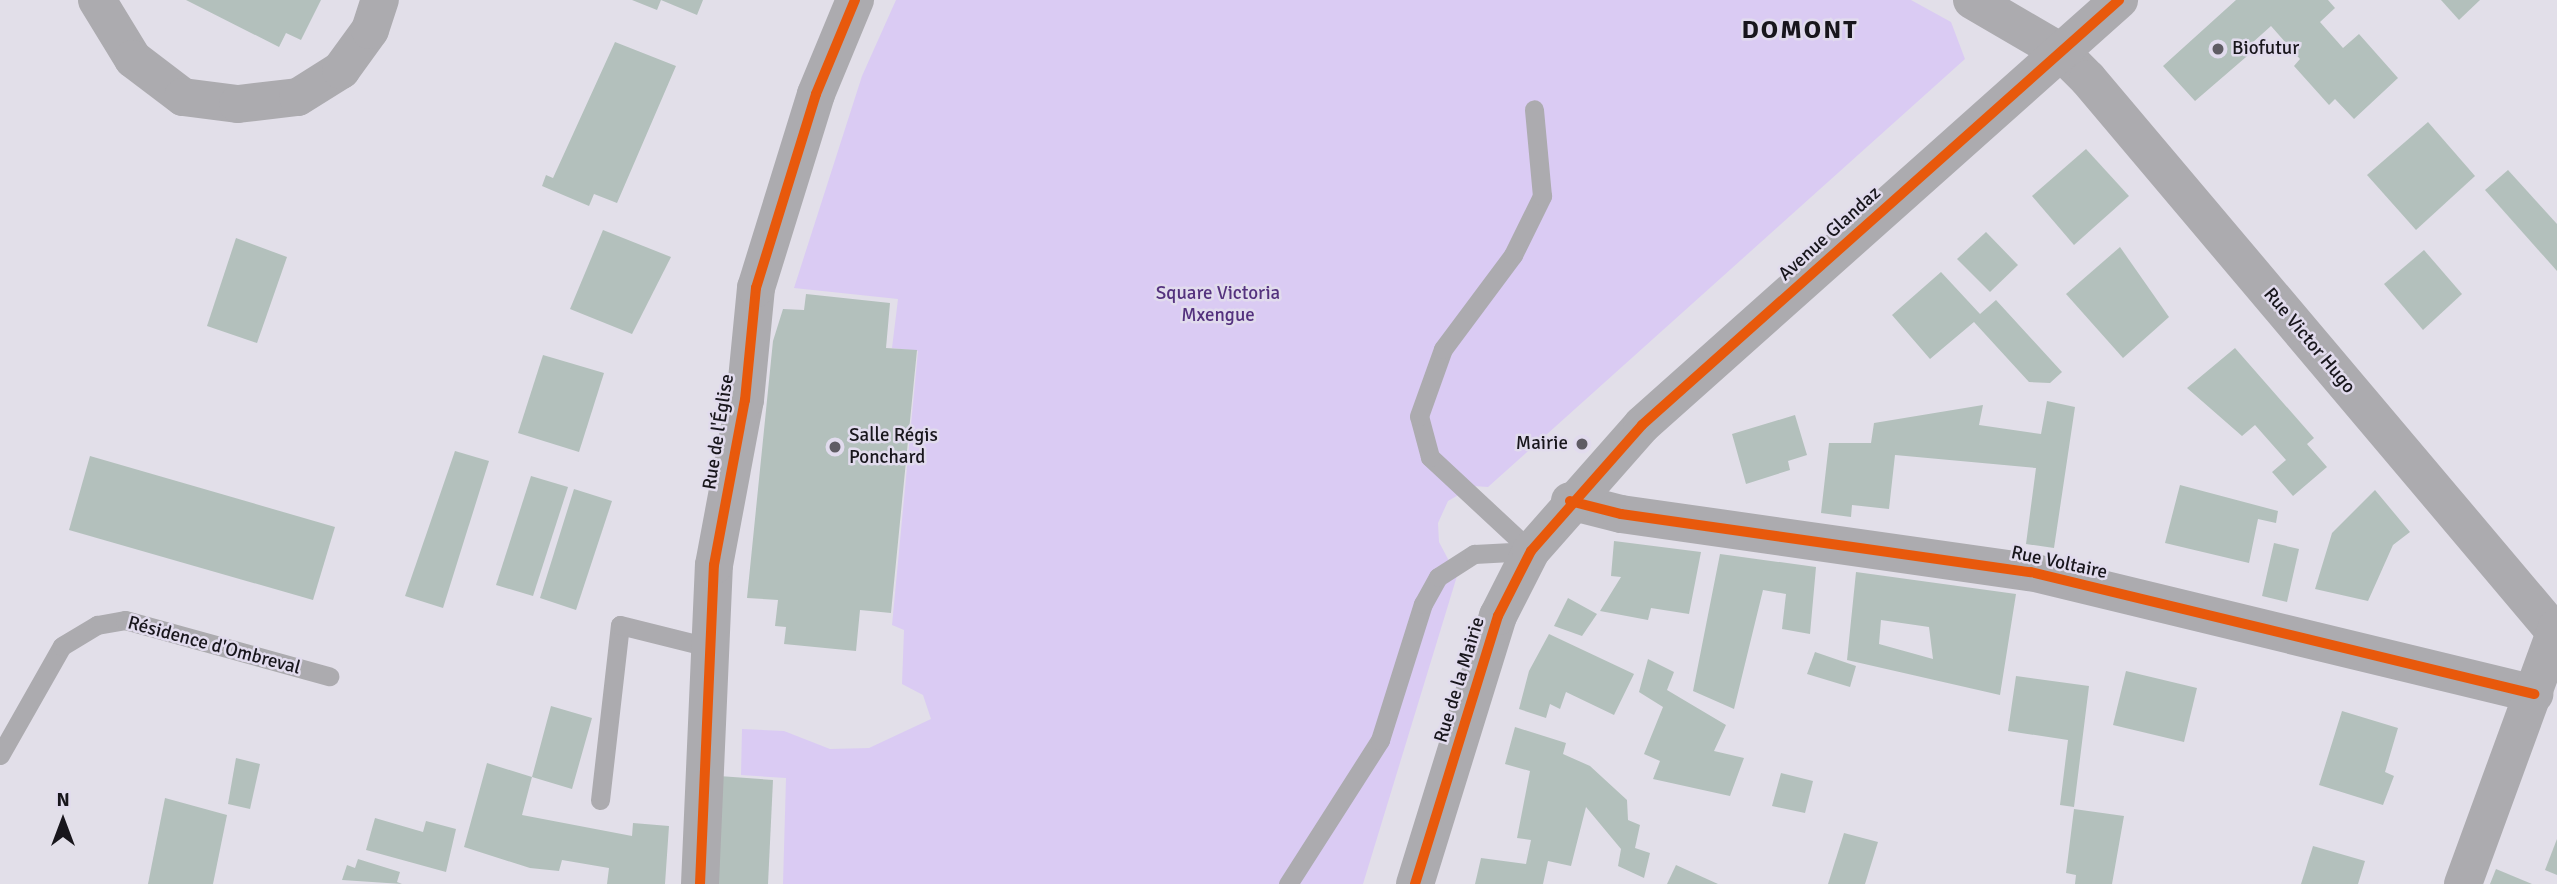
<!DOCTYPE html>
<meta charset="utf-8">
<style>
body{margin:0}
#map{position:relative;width:2557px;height:884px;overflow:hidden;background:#e2dfe9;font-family:Signika,sans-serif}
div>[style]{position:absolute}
.green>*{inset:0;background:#dacbf3}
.building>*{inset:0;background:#b3c0bc}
.service>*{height:19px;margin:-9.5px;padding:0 9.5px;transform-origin:9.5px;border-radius:9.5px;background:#acabaf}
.minor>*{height:38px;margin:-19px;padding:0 19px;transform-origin:19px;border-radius:19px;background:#acabaf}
.tertiary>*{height:38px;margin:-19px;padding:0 19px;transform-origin:19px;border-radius:19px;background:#acabaf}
.cycleway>*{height:10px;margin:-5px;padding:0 5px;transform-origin:5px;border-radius:5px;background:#e8590c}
.dots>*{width:19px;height:19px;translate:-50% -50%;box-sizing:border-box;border:4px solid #e1dbed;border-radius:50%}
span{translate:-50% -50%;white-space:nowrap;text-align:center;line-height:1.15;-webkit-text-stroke:5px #e1dbed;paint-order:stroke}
.poi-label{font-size:19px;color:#18161c}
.left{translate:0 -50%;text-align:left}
.right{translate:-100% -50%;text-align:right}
.street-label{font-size:19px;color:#18161c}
.park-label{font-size:19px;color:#54327e}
.district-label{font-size:26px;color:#18161c;font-weight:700;letter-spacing:2px}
.north{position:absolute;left:28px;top:786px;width:70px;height:70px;-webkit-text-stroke:5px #e1dbed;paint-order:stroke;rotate:0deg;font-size:19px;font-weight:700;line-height:28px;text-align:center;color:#18161c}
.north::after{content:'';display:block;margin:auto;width:24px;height:32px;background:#18161c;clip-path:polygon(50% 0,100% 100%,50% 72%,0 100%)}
</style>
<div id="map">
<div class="green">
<i style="clip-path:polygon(896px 0,1911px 0,1951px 22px,1965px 59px,1488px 487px,1474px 486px,1448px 501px,1438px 523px,1439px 542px,1457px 576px,1363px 884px,783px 884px,786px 778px,741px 775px,742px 729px,784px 731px,830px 749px,869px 748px,931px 719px,923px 695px,902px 684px,904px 630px,892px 625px,918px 351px,892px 348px,898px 299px,794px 288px,862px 76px)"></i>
</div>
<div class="building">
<i style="clip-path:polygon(186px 0,321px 0,301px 40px,286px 33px,279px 47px)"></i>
<i style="clip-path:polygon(632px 0,703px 0,697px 15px,661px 0,657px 10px)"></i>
<i style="clip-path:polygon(2236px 0,2328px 0,2335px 8px,2320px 22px,2343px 48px,2359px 34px,2398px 78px,2354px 119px,2335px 99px,2329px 105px,2294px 66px,2300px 59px,2271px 26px,2252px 43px,2253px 51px,2195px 101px,2163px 66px)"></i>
<i style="clip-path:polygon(2441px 0,2480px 0,2459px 20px)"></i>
<i style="clip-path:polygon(615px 42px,676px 66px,617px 203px,594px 194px,589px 206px,542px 186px,546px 175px,553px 178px)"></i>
<i style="clip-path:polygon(2428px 122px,2475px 176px,2416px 230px,2367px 175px)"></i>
<i style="clip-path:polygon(2086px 149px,2129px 196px,2074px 245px,2032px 196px)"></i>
<i style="clip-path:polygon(2508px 170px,2557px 224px,2557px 271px,2485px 190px)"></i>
<i style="clip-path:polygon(603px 230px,671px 257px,632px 334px,570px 309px)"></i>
<i style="clip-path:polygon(1986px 232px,2018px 265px,1990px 292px,1957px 259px)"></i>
<i style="clip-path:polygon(236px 238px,287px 257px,257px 343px,207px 326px)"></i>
<i style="clip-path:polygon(2120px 247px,2169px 317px,2123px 358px,2066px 294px)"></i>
<i style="clip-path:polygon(2424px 250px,2462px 294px,2423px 330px,2384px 284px)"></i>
<i style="clip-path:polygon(1941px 272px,1980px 314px,1996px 300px,2062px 372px,2050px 383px,2029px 382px,1974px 322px,1930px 359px,1892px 315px)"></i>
<i style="clip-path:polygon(806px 294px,890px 303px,886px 348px,917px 350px,891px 613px,860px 610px,856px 651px,784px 644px,786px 627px,775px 626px,778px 600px,747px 598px,773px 341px,783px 309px,804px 310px)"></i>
<i style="clip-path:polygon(2235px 348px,2314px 438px,2307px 444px,2327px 467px,2293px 496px,2272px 472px,2286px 460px,2255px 425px,2242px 436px,2187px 388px)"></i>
<i style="clip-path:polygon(543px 355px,604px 373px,579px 452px,518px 433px)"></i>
<i style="clip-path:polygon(2047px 401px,2075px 407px,2054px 548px,2026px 544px,2036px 468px,1895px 455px,1889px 509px,1852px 505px,1851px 517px,1821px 513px,1829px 443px,1871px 443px,1874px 423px,1983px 405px,1979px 425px,2041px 434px)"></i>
<i style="clip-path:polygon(1795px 415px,1807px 455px,1788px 461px,1790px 470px,1746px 484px,1732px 434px)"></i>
<i style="clip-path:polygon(455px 451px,489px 461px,443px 608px,405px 596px)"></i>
<i style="clip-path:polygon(90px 456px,335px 527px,313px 600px,69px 530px)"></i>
<i style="clip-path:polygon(531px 476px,568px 487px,533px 596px,496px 585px)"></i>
<i style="clip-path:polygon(2180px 485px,2278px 511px,2276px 523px,2258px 519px,2249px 563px,2165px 543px)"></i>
<i style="clip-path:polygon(574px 489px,612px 501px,576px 610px,540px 598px)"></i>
<i style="clip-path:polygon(2375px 490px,2410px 532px,2393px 545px,2368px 601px,2315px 589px,2332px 533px)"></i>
<i style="clip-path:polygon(1614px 541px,1701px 552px,1689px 614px,1651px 608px,1648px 620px,1600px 611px,1621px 577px,1611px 576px)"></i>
<i style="clip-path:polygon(2274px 543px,2299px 549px,2287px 602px,2262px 596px)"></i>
<i style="clip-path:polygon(1720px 554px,1816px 567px,1810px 634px,1782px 629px,1786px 594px,1763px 590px,1734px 709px,1693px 691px)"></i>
<i style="clip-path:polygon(evenodd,1856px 572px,2016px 594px,2000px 695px,1847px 660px,1856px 572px,1881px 620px,1929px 627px,1933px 659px,1879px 644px,1881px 620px)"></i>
<i style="clip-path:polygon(1568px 598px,1597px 614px,1582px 636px,1554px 626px)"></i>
<i style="clip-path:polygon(1549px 634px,1634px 674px,1614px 715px,1566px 692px,1560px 709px,1550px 704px,1546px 718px,1519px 709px,1529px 671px)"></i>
<i style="clip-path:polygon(1815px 652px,1856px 666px,1850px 687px,1807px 674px)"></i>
<i style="clip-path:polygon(1648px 659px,1674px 672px,1667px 690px,1726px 725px,1714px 751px,1744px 758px,1730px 796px,1653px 779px,1660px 761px,1644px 754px,1663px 707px,1639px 692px)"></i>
<i style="clip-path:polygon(2126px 671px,2197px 688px,2184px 742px,2113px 725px)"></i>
<i style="clip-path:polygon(2016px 676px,2089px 686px,2074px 807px,2060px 805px,2068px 740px,2008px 731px)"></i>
<i style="clip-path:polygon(551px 706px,592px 718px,572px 789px,532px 777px,522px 815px,632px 836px,633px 823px,669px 826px,665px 884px,607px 884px,609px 868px,562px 860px,559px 871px,530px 868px,464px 847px,487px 763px,532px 777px)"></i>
<i style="clip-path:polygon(2342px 711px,2398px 728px,2385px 772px,2394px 776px,2383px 805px,2319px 785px)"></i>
<i style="clip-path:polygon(1515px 727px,1566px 743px,1563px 754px,1590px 766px,1627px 800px,1628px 820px,1640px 825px,1635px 848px,1650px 853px,1644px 878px,1618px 866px,1621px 849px,1586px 807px,1571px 866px,1548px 861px,1543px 884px,1475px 884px,1481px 858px,1526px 864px,1531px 840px,1517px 838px,1530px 771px,1505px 764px)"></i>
<i style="clip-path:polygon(236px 758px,260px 764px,250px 809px,228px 804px)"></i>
<i style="clip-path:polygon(1781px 773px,1813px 781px,1805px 813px,1772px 806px)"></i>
<i style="clip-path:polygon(719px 776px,773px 780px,768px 884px,714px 884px)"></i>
<i style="clip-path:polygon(165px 798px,227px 815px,213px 884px,148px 884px)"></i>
<i style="clip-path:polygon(2074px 809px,2124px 816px,2112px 884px,2075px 884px,2076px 875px,2066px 873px)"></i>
<i style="clip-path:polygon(375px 818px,423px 832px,426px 821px,456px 829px,446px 872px,366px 850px)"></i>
<i style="clip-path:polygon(1844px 833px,1878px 842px,1865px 884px,1828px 884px)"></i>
<i style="clip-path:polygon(2557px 839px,2557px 875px,2545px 870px)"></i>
<i style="clip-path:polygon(2313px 846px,2365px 861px,2358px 884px,2301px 884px)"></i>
<i style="clip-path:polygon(358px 859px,400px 872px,397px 882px,402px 884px,342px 880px,347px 865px,355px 868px)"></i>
<i style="clip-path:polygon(1676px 865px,1718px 884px,1667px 884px)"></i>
<i style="clip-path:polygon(2496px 869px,2532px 884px,2490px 884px)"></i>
</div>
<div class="service">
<i style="left:1531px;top:551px;width:138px;rotate:-137.1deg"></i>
<i style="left:1430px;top:457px;width:42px;rotate:-105deg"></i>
<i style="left:1419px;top:416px;width:71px;rotate:-70.3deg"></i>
<i style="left:1443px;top:349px;width:117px;rotate:-53.3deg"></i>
<i style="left:1513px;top:255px;width:66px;rotate:-63.8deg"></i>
<i style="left:1542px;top:196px;width:87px;rotate:-95.3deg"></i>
<i style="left:0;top:755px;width:125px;rotate:-60.4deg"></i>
<i style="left:62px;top:646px;width:41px;rotate:-31deg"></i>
<i style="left:97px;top:625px;width:28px;rotate:-10deg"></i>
<i style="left:125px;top:620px;width:212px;rotate:15.4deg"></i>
<i style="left:600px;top:800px;width:176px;rotate:-83.5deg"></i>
<i style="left:620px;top:625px;width:91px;rotate:14deg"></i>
<i style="left:1288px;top:884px;width:171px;rotate:-57.4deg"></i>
<i style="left:1380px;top:740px;width:143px;rotate:-72.5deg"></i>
<i style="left:1423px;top:604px;width:31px;rotate:-61deg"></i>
<i style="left:1438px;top:577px;width:43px;rotate:-32.6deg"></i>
<i style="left:1474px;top:554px;width:57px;rotate:-3deg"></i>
</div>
<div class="minor">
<i style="left:97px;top:0;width:69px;rotate:58.6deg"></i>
<i style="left:133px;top:59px;width:63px;rotate:37.2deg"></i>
<i style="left:183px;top:97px;width:55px;rotate:7.3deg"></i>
<i style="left:238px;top:104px;width:60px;rotate:-6.7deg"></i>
<i style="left:298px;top:97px;width:51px;rotate:-32.1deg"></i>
<i style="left:341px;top:70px;width:49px;rotate:-54.1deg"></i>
<i style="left:370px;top:30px;width:32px;rotate:-72deg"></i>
<i style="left:1972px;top:0;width:103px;rotate:30.3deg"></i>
<i style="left:2061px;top:52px;width:38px;rotate:45deg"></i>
<i style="left:2088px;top:79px;width:724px;rotate:49.82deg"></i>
<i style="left:1570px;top:501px;width:53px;rotate:14.3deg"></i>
<i style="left:1621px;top:514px;width:414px;rotate:8.1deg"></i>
<i style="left:2031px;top:572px;width:518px;rotate:13.63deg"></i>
<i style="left:700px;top:884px;width:319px;rotate:-87.5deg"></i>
<i style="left:714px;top:565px;width:168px;rotate:-79.4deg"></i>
<i style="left:745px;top:400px;width:113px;rotate:-84.4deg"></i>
<i style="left:756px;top:288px;width:203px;rotate:-72.8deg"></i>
<i style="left:816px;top:94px;width:102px;rotate:-67.5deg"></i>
<i style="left:2463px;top:884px;width:274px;rotate:-69.9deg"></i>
</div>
<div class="tertiary">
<i style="left:1415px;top:884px;width:281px;rotate:-72.8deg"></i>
<i style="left:1498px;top:616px;width:73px;rotate:-63.1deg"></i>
<i style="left:1531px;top:551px;width:168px;rotate:-48.6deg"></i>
<i style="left:1642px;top:425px;width:639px;rotate:-41.7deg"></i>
</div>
<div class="cycleway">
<i style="left:1570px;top:501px;width:53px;rotate:14.3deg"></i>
<i style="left:1621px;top:514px;width:414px;rotate:8.1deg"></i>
<i style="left:2031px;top:572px;width:518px;rotate:13.63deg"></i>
<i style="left:700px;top:884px;width:319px;rotate:-87.5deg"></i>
<i style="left:714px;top:565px;width:168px;rotate:-79.4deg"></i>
<i style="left:745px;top:400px;width:113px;rotate:-84.4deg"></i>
<i style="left:756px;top:288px;width:203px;rotate:-72.8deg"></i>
<i style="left:816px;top:94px;width:102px;rotate:-67.5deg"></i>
<i style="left:1415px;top:884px;width:281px;rotate:-72.8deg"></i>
<i style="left:1498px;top:616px;width:73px;rotate:-63.1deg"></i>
<i style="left:1531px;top:551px;width:168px;rotate:-48.6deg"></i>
<i style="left:1642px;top:425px;width:639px;rotate:-41.7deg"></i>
</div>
<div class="dots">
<i style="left:2218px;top:49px;background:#5f5c64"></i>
<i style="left:1582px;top:444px;background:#5f5c64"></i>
<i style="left:835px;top:447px;background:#5f5c64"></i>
</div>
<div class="poi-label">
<span class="left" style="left:2232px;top:49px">Biofutur</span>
<span class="left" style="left:849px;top:447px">Salle Régis<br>Ponchard</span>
<span class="right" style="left:1568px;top:444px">Mairie</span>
</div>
<div class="street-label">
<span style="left:1830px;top:234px;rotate:-42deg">Avenue Glandaz</span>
<span style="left:2309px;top:341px;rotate:50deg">Rue Victor Hugo</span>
<span style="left:719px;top:432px;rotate:-81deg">Rue de l'Église</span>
<span style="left:2059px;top:563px;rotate:12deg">Rue Voltaire</span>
<span style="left:214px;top:646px;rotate:15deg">Résidence d'Ombreval</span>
<span style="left:1460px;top:680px;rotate:-73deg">Rue de la Mairie</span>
</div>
<div class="park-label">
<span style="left:1218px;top:305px">Square Victoria<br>Mxengue</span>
</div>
<div class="district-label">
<span style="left:1800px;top:31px">DOMONT</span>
</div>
<div class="north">N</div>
</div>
